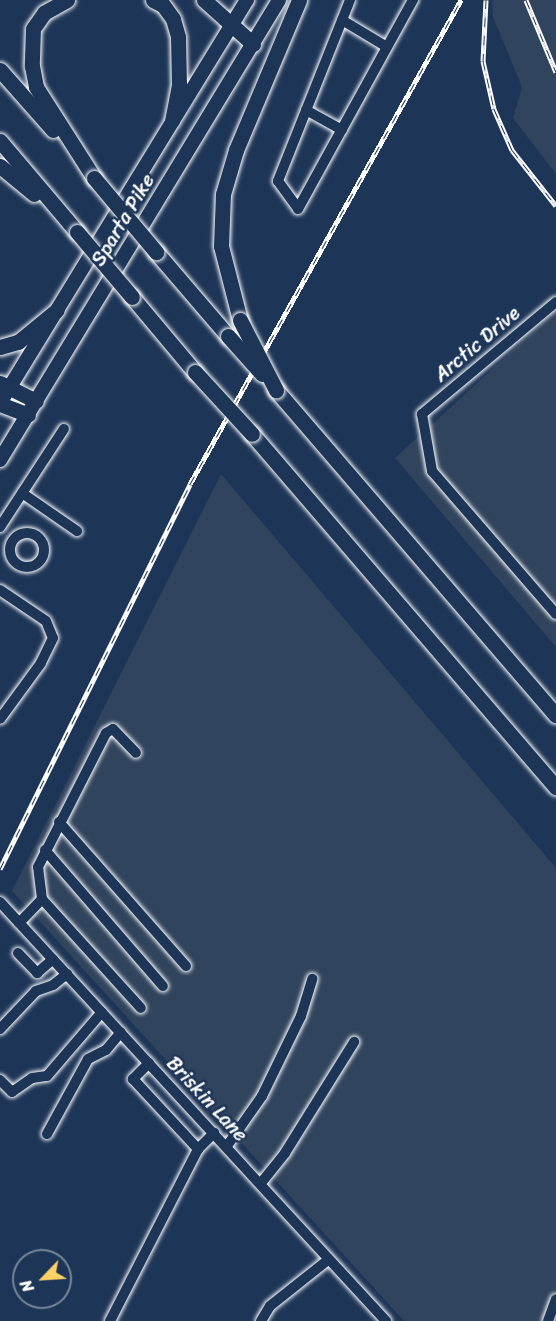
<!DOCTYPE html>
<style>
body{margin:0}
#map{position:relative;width:556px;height:1321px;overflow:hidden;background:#1d3557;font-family:Sriracha,sans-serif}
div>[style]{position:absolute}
.built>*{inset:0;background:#31445d}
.roads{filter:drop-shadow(0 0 2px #fff) drop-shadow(0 0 2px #fff)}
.minor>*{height:10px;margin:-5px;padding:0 5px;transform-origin:5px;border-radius:5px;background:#1d3557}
.minor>.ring{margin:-5px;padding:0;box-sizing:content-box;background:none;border:10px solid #1d3557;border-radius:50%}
.major>*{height:14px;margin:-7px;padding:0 7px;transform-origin:7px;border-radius:7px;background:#1d3557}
.highway>*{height:15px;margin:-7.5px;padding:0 7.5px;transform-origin:7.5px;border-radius:7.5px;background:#1d3557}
.rail>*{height:5px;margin-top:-2.5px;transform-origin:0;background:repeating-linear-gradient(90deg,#1d3557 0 9px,#fff 0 18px);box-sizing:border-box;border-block:2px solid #fff}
.bridges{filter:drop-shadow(0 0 2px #fff) drop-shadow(0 0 2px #fff)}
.highway-bridge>*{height:15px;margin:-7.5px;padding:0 7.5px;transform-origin:7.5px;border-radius:7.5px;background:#1d3557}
span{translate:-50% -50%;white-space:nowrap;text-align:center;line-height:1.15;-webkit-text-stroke:5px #1d3557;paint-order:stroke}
.street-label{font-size:20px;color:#fff}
.north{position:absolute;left:12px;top:1249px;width:60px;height:60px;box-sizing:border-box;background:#1d3557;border:2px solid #77869a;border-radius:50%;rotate:245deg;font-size:16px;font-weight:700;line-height:24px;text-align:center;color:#fff}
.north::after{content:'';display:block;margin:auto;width:21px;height:27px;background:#ffd166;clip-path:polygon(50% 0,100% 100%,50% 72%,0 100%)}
</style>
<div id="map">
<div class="built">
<i style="clip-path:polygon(492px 0,556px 0,556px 174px,513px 118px,522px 87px,493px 17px)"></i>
<i style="clip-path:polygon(556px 311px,556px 647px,395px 458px)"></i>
<i style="clip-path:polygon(221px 474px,556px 868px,556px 1321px,404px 1321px,12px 891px)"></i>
</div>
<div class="roads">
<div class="minor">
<i style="left:350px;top:0;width:195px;rotate:111.7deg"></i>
<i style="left:278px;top:181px;width:34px;rotate:54deg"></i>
<i style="left:298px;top:209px;width:239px;rotate:-61.2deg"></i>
<i style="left:342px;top:20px;width:52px;rotate:31deg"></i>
<i style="left:306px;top:110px;width:41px;rotate:29.1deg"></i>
<i style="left:556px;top:302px;width:175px;rotate:140.1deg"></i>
<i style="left:422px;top:414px;width:58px;rotate:80deg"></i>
<i style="left:432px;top:471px;width:189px;rotate:49.1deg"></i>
<i style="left:22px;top:493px;width:67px;rotate:34.6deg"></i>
<i style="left:0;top:527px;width:117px;rotate:-56.9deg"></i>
<i class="ring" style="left:10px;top:533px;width:24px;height:24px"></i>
<i style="left:0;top:590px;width:55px;rotate:34deg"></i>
<i style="left:46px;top:621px;width:18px;rotate:68deg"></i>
<i style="left:53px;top:638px;width:28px;rotate:116deg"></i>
<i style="left:41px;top:663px;width:69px;rotate:126.2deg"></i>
<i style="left:59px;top:822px;width:192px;rotate:48.6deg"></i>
<i style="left:45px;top:850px;width:180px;rotate:49.1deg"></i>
<i style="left:42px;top:899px;width:147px;rotate:47.8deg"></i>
<i style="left:0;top:902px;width:570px;rotate:47.35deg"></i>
<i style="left:19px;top:923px;width:33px;rotate:-46deg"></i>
<i style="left:42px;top:899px;width:32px;rotate:-97deg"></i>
<i style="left:38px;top:867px;width:150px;rotate:-63.1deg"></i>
<i style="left:106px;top:733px;width:8px;rotate:-30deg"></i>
<i style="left:113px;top:729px;width:33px;rotate:46deg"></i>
<i style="left:18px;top:953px;width:28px;rotate:46deg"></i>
<i style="left:37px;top:973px;width:21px;rotate:-41deg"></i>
<i style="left:0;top:1029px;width:52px;rotate:-46.5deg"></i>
<i style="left:36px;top:991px;width:18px;rotate:-19deg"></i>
<i style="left:53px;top:985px;width:18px;rotate:-38deg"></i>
<i style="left:149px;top:1063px;width:23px;rotate:135deg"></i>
<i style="left:133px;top:1079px;width:96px;rotate:47.1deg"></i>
<i style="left:198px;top:1149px;width:23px;rotate:-45deg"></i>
<i style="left:0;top:1080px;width:17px;rotate:45deg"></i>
<i style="left:12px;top:1092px;width:24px;rotate:-35deg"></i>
<i style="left:32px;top:1078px;width:15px;rotate:-8deg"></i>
<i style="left:47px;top:1076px;width:84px;rotate:-49.3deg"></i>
<i style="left:47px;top:1134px;width:85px;rotate:-61.3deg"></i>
<i style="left:88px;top:1059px;width:20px;rotate:-27deg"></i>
<i style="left:106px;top:1050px;width:23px;rotate:-50deg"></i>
<i style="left:227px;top:1146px;width:61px;rotate:-55deg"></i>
<i style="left:262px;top:1096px;width:89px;rotate:-64deg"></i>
<i style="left:301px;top:1016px;width:39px;rotate:-73deg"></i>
<i style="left:261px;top:1183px;width:38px;rotate:-51deg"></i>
<i style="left:285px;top:1153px;width:131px;rotate:-58.1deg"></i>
<i style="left:110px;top:1321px;width:193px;rotate:-62.9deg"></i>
<i style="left:261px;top:1321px;width:17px;rotate:-59deg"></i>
<i style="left:270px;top:1306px;width:75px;rotate:-38.5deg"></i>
<i style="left:548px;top:1321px;width:23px;rotate:-70deg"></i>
</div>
<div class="major">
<i style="left:0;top:403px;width:473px;rotate:-58.5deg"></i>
<i style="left:0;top:460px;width:538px;rotate:-58.76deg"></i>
</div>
<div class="highway">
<i style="left:67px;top:0;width:26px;rotate:151deg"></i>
<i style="left:44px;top:13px;width:19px;rotate:125deg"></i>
<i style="left:33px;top:29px;width:37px;rotate:92deg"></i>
<i style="left:32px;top:66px;width:21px;rotate:79deg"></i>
<i style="left:36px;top:87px;width:108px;rotate:57.5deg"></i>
<i style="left:153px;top:0;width:11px;rotate:27deg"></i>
<i style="left:163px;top:5px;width:17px;rotate:54deg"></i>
<i style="left:173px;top:19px;width:19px;rotate:74deg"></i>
<i style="left:178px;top:37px;width:48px;rotate:88.8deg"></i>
<i style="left:179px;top:85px;width:36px;rotate:101deg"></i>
<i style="left:204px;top:0;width:66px;rotate:41.9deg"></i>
<i style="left:0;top:70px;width:80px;rotate:48.5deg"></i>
<i style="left:0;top:141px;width:119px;rotate:49.8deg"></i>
<i style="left:0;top:166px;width:44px;rotate:39.5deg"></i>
<i style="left:156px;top:252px;width:111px;rotate:49.4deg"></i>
<i style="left:132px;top:297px;width:98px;rotate:50deg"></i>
<i style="left:240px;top:320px;width:76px;rotate:-104.4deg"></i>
<i style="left:221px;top:246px;width:52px;rotate:-87.8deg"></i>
<i style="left:223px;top:194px;width:46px;rotate:-73.5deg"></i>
<i style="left:236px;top:150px;width:163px;rotate:-67.2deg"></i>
<i style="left:0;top:347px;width:19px;rotate:-16deg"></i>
<i style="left:18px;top:342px;width:50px;rotate:-39.4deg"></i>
<i style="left:0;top:383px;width:40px;rotate:26.6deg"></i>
<i style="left:276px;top:390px;width:429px;rotate:49.3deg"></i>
<i style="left:0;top:404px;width:30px;rotate:21deg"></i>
<i style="left:252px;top:434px;width:466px;rotate:49.3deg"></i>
</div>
</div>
<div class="rail">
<i style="left:486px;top:0;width:61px;rotate:92.8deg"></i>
<i style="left:483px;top:61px;width:49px;rotate:77.1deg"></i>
<i style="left:494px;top:109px;width:45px;rotate:66.3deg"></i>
<i style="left:512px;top:150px;width:71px;rotate:51.8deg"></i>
<i style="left:526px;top:0;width:78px;rotate:67.4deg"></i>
<i style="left:0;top:869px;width:429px;rotate:-63.7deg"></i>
<i style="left:190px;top:484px;width:555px;rotate:-60.75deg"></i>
</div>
<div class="bridges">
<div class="highway-bridge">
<i style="left:94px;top:178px;width:97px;rotate:50deg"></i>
<i style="left:77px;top:232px;width:85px;rotate:49.8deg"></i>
<i style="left:240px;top:320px;width:79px;rotate:62.8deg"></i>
<i style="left:228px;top:336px;width:51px;rotate:48.2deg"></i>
<i style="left:195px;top:372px;width:84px;rotate:47.4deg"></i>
</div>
</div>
<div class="street-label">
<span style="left:123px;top:220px;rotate:-59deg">Sparta Pike</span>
<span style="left:477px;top:344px;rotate:-40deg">Arctic Drive</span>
<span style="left:207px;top:1099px;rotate:47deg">Briskin Lane</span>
</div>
<div class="north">N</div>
</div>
